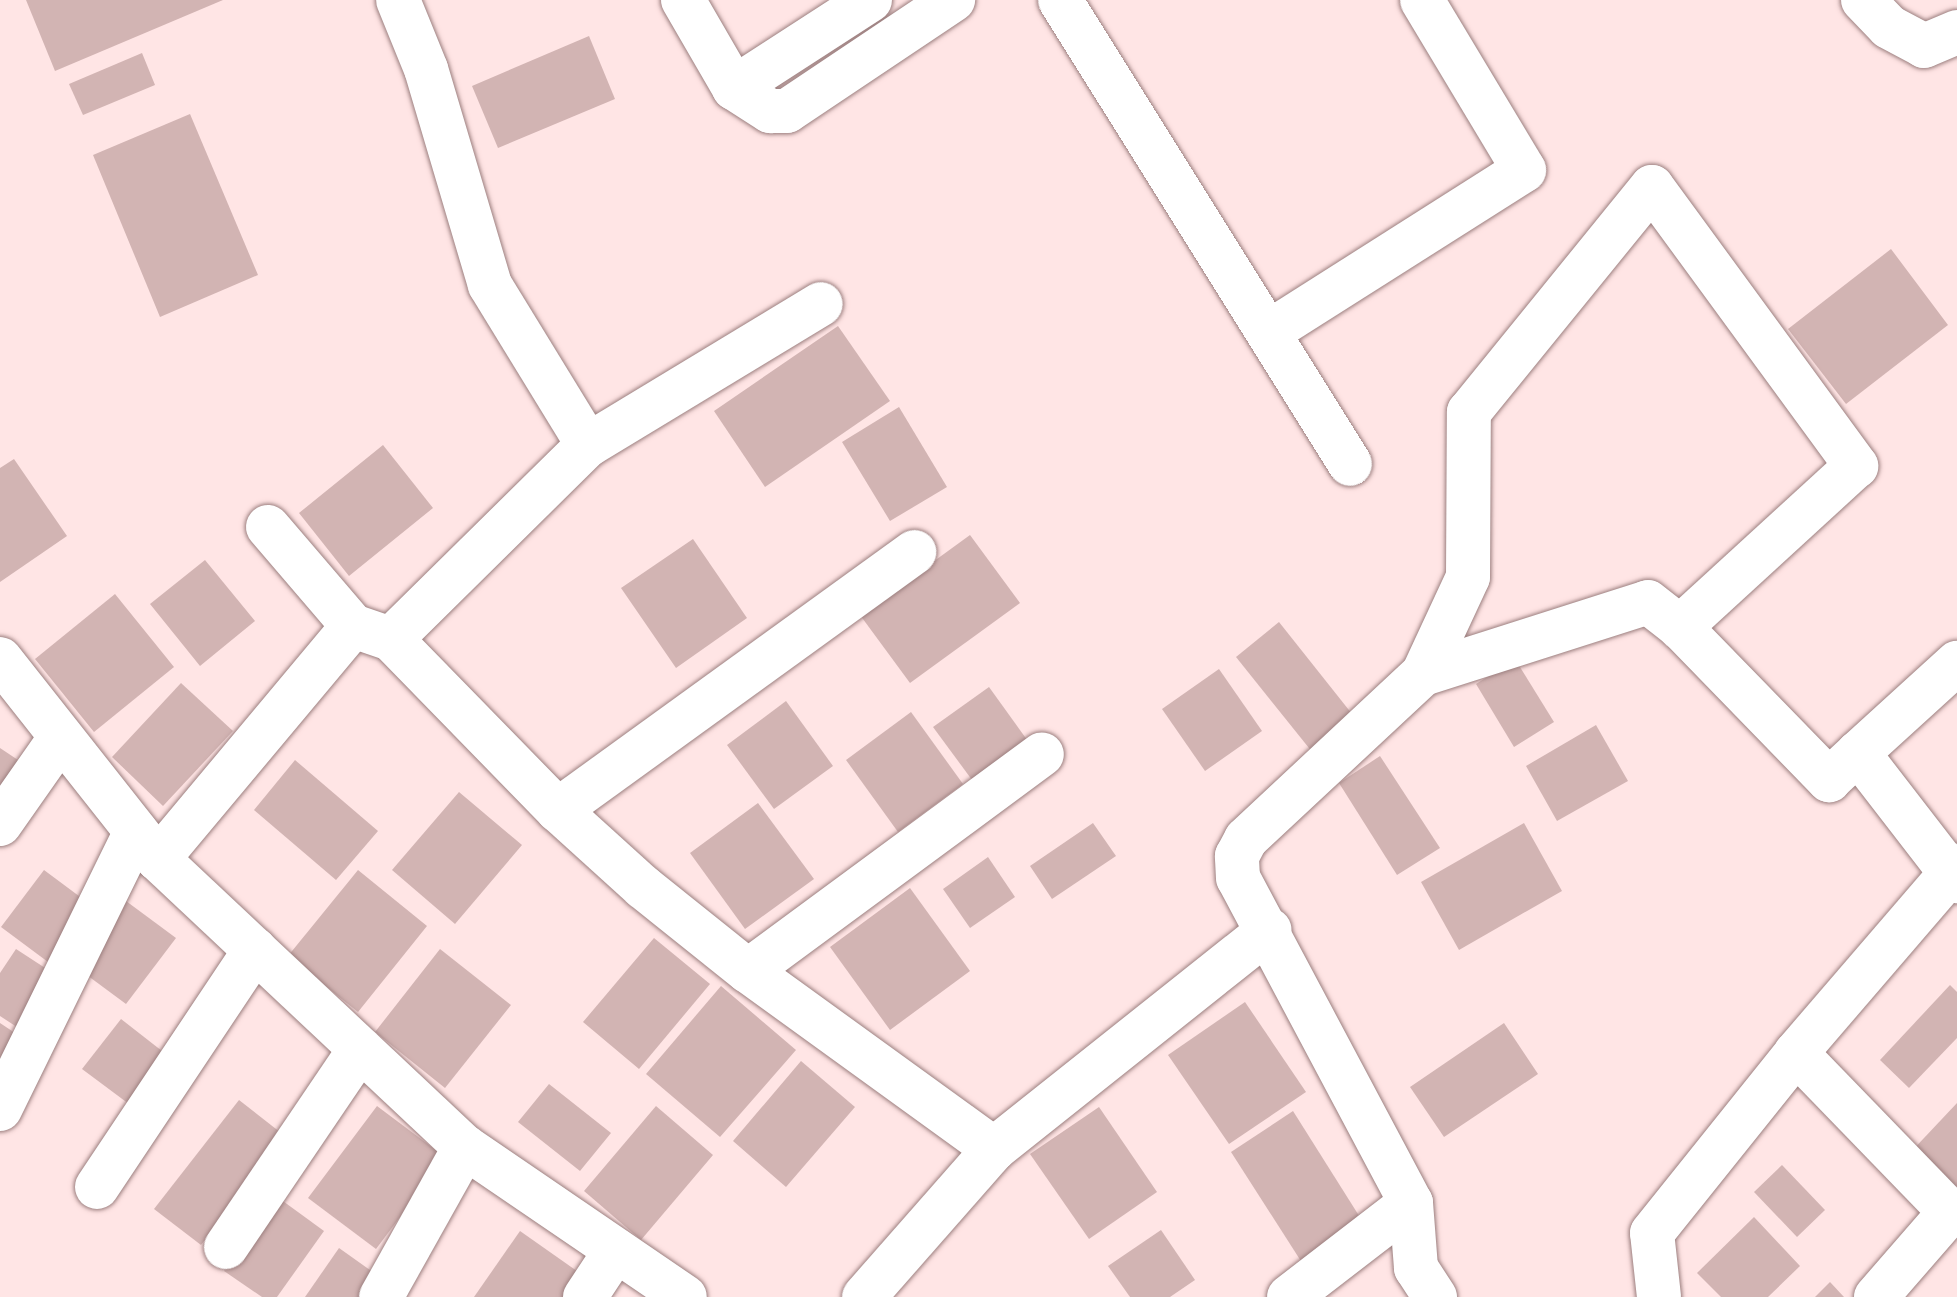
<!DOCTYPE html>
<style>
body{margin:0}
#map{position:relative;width:1957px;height:1297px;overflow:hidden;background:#ffe5e5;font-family:"DM Sans",sans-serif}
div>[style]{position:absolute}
.building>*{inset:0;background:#d2b4b3}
.roads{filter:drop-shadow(0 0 2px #9c7f7f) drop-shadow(0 0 2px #9c7f7f)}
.street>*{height:44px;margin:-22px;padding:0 22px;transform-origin:22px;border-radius:22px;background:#fff}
span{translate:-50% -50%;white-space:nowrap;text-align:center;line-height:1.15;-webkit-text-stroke:6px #fff;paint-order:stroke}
</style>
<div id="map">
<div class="building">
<i style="clip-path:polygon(26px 0,223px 0,55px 71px)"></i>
<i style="clip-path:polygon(589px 36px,615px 99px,498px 148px,472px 86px)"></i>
<i style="clip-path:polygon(142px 53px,155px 85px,83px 115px,69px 84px)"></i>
<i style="clip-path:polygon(190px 114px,258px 275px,160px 317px,93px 155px)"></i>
<i style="clip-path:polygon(1891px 249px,1948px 325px,1846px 404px,1788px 329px)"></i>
<i style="clip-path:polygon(838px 326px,890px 401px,765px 487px,714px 411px)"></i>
<i style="clip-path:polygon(899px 407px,947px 487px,890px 521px,842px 442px)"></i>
<i style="clip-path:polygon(383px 445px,433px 508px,349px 576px,299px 513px)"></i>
<i style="clip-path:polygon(14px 459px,67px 536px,0 582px,0 468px)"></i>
<i style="clip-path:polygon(970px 535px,1020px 603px,910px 683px,860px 615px)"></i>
<i style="clip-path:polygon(693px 539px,747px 618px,676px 668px,621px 588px)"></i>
<i style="clip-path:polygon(205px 560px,255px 621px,200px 666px,150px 604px)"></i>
<i style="clip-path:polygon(115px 594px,174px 667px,94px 732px,35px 659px)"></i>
<i style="clip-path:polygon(1279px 622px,1360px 724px,1317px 758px,1236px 657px)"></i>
<i style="clip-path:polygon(1515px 659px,1554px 722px,1514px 747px,1476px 684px)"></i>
<i style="clip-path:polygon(1219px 669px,1262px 731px,1205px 771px,1162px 709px)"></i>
<i style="clip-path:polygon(181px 683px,233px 731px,163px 806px,112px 757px)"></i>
<i style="clip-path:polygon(989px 687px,1030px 744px,975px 784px,933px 727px)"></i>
<i style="clip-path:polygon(786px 701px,833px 766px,774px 809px,727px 745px)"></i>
<i style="clip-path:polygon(911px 712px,963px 784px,898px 832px,846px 760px)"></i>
<i style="clip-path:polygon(1596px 725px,1628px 781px,1557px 821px,1526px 766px)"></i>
<i style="clip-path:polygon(0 748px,21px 762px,0 793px)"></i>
<i style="clip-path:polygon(1380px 756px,1440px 848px,1397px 875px,1339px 783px)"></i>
<i style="clip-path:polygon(295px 760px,378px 831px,336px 880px,254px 810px)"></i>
<i style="clip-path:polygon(459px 792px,522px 845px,455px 924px,392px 870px)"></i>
<i style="clip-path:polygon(758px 803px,814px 879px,745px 929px,690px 853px)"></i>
<i style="clip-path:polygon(1093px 823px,1116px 856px,1052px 899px,1030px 866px)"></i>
<i style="clip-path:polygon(1524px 823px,1562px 891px,1459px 950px,1421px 882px)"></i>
<i style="clip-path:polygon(988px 857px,1015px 897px,970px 928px,943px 889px)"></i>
<i style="clip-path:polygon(44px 870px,91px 905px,48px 962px,1px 927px)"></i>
<i style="clip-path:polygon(358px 870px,427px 926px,358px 1012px,288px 956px)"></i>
<i style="clip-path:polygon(910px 888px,970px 971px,890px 1030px,830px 947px)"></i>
<i style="clip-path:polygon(126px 901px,176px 938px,126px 1004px,76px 967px)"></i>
<i style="clip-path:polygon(654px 938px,710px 984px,639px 1069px,583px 1022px)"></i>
<i style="clip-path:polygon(16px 949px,59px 977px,23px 1031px,0 1016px,0 973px)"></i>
<i style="clip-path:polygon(440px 949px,511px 1005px,445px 1088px,375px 1032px)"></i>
<i style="clip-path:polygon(1950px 985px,1957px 992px,1957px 1038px,1909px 1088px,1880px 1060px)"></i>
<i style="clip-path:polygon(721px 986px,796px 1050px,720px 1137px,646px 1074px)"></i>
<i style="clip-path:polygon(1245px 1002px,1306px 1092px,1229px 1144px,1168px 1055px)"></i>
<i style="clip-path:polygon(121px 1019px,171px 1058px,133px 1107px,82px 1069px)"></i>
<i style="clip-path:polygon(0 1023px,24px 1039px,0 1074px)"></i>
<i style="clip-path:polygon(1504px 1023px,1538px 1074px,1444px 1137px,1410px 1087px)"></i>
<i style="clip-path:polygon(801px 1061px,855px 1107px,786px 1187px,733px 1141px)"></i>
<i style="clip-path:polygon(549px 1084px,611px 1133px,580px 1171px,518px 1122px)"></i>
<i style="clip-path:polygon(239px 1100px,285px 1136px,201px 1245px,154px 1209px)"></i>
<i style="clip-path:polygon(1957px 1103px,1957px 1186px,1949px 1194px,1908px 1155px)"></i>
<i style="clip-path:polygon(377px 1106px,445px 1157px,376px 1249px,308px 1198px)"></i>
<i style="clip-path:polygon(656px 1106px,713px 1155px,641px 1240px,584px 1191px)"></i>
<i style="clip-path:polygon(1099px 1107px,1157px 1192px,1089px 1239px,1030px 1154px)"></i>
<i style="clip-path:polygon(1293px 1111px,1368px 1230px,1306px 1269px,1231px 1152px)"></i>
<i style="clip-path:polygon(1782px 1165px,1825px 1210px,1797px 1237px,1754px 1192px)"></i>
<i style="clip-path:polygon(276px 1196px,324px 1231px,277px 1297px,262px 1297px,224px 1271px)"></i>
<i style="clip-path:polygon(1754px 1217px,1800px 1266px,1768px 1297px,1721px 1297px,1697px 1273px)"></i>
<i style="clip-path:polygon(1161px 1230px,1195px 1280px,1170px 1297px,1130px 1297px,1108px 1266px)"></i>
<i style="clip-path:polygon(520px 1231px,584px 1276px,569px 1297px,474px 1297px)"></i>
<i style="clip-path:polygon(339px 1248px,384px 1280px,373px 1297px,305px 1297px)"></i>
<i style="clip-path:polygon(1830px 1282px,1844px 1297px,1815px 1297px)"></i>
</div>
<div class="roads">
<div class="street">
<i style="left:683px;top:0;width:102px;rotate:59.9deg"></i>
<i style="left:734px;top:88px;width:43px;rotate:32.6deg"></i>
<i style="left:770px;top:111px;width:17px"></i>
<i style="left:787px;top:111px;width:200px;rotate:-33.8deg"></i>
<i style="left:1060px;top:0;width:547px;rotate:57.99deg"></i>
<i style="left:1863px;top:0;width:37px;rotate:46deg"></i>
<i style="left:1889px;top:27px;width:40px;rotate:28deg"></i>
<i style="left:1924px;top:46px;width:36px;rotate:-23deg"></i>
<i style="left:734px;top:88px;width:162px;rotate:-32.9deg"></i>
<i style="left:1269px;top:332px;width:302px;rotate:-32.4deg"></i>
<i style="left:1524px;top:170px;width:198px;rotate:-121deg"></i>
<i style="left:588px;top:445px;width:272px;rotate:-31.2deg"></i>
<i style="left:268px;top:527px;width:130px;rotate:49.4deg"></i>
<i style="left:391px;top:639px;width:276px;rotate:-44.6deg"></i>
<i style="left:588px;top:445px;width:188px;rotate:-121.5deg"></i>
<i style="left:490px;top:285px;width:225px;rotate:-106.5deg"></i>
<i style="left:426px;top:69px;width:74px;rotate:-112.1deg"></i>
<i style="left:0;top:659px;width:255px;rotate:51.7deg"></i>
<i style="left:158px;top:859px;width:421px;rotate:43.2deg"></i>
<i style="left:465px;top:1147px;width:266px;rotate:34.3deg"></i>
<i style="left:1423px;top:674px;width:236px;rotate:-17.7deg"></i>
<i style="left:1648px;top:602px;width:41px;rotate:38deg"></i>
<i style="left:1680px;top:627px;width:214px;rotate:45.8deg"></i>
<i style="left:1829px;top:780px;width:40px;rotate:-43deg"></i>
<i style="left:1858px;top:753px;width:162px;rotate:52.3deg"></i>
<i style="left:1858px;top:753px;width:134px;rotate:-42.3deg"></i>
<i style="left:558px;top:810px;width:440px;rotate:-35.9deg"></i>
<i style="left:0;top:824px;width:106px;rotate:-55deg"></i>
<i style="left:158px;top:859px;width:304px;rotate:-50.1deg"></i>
<i style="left:353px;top:626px;width:40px;rotate:18.9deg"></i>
<i style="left:391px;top:639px;width:239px;rotate:45.7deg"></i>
<i style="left:558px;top:810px;width:115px;rotate:42.2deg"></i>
<i style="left:643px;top:887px;width:134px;rotate:38.7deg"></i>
<i style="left:748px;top:971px;width:304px;rotate:35.9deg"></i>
<i style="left:994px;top:1149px;width:352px;rotate:-38.5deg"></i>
<i style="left:748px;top:971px;width:365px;rotate:-36.4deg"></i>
<i style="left:1796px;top:1053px;width:221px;rotate:45.9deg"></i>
<i style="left:1950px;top:1212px;width:113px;rotate:131deg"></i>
<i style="left:0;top:1109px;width:309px;rotate:-63.9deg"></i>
<i style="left:97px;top:1187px;width:285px;rotate:-56.3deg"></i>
<i style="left:226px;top:1247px;width:239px;rotate:-55.9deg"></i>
<i style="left:381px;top:1297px;width:172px;rotate:-60.8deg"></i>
<i style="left:585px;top:1297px;width:56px;rotate:-56.6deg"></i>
<i style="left:864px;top:1297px;width:197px;rotate:-48.7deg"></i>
<i style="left:1289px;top:1297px;width:154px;rotate:-37.6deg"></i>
<i style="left:1435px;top:1297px;width:35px;rotate:-123deg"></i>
<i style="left:1416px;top:1268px;width:65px;rotate:-94.4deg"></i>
<i style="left:1411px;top:1203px;width:368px;rotate:-118deg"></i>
<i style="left:1238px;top:878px;width:22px;rotate:-93deg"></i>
<i style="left:1237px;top:856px;width:19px;rotate:-62deg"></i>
<i style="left:1246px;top:839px;width:242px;rotate:-43deg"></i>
<i style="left:1423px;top:674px;width:107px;rotate:-65.1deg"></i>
<i style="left:1468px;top:577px;width:165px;rotate:-89.7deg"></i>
<i style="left:1469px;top:412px;width:290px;rotate:-50.9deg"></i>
<i style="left:1652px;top:187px;width:346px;rotate:53.8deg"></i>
<i style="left:1856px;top:466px;width:239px;rotate:137.5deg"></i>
<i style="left:1659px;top:1297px;width:64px;rotate:-96.2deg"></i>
<i style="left:1652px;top:1233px;width:231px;rotate:-51.3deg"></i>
<i style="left:1796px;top:1053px;width:247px;rotate:-49.3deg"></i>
</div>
</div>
</div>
